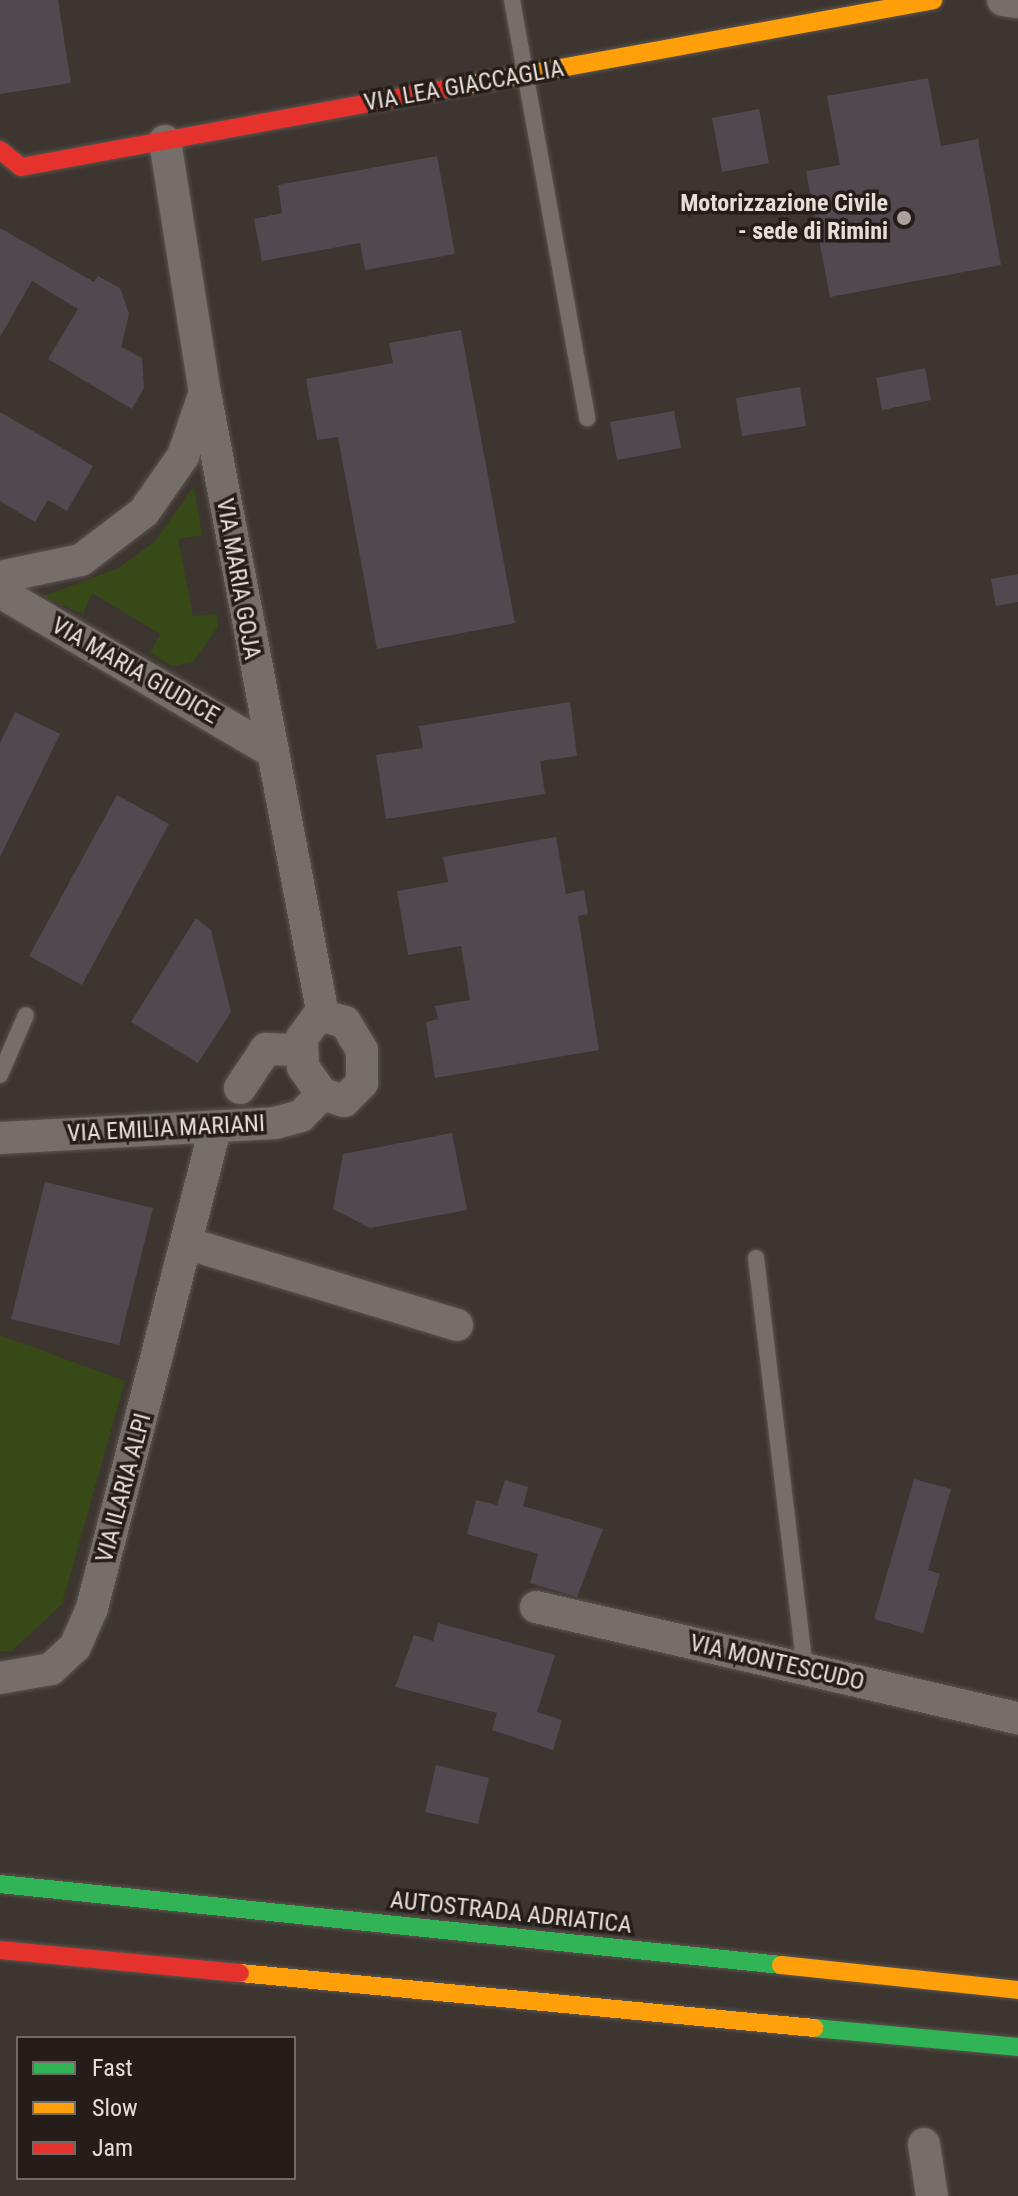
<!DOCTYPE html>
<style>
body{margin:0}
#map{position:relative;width:1018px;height:2196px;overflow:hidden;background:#3d3530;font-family:"Roboto Condensed",sans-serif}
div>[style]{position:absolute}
.green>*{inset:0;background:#374916}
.building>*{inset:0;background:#514950}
.roads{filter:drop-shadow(0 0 2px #5b544e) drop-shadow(0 0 2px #5b544e)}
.lane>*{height:16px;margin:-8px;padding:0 8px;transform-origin:8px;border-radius:8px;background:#756e6a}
.street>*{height:32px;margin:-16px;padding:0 16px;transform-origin:16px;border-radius:16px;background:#756e6a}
.fast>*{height:18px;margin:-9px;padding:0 9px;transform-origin:9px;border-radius:9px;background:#30b455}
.slow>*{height:18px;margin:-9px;padding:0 9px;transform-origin:9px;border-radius:9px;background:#ff9f0a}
.jam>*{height:18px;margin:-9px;padding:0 9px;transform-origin:9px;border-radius:9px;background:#e5322d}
.dots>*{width:22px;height:22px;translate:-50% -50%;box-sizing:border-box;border:4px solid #241d19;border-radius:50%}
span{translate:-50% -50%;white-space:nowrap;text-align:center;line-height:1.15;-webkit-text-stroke:7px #241d19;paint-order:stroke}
.street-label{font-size:24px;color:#e8ded8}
.poi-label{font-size:24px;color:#e8ded8;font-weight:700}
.right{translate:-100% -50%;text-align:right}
.legend{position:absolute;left:16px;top:2036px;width:280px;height:144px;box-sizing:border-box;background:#241d19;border:2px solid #726a65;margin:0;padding:10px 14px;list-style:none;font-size:24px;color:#e8ded8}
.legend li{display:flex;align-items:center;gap:16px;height:40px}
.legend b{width:40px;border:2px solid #726a65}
</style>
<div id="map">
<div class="green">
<i style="clip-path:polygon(194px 486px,202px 535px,178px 539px,193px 616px,217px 614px,217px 628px,193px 662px,173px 666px,150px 653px,160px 634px,92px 593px,83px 614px,43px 596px,119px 568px,155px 541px)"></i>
<i style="clip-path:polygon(0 1335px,125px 1381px,62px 1604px,11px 1652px,0 1651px)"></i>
</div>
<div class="building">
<i style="clip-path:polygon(0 0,58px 0,71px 83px,0 94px)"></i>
<i style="clip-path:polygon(928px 78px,941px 146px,978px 139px,1001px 265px,830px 297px,806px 171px,840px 165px,827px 96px)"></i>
<i style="clip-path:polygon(759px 109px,769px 163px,722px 172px,712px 118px)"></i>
<i style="clip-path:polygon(437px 156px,455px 254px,365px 270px,360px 243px,262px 261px,254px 219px,282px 213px,278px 185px)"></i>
<i style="clip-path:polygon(0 228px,94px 282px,98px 276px,120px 288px,129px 314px,121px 347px,142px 358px,144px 388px,132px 409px,48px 359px,78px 309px,32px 281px,0 337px)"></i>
<i style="clip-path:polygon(461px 330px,515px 623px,377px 649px,338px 437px,317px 440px,306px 379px,393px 363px,389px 343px)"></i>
<i style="clip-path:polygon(925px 368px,931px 400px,882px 410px,876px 378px)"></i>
<i style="clip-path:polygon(800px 387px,806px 426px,742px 436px,736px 398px)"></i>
<i style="clip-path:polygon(674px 411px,681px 448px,617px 460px,610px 422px)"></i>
<i style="clip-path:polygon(0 412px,93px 466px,67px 511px,48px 500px,35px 522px,0 501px)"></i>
<i style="clip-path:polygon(1018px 574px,1018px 602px,996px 606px,991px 579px)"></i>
<i style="clip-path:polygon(570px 702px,577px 756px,540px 761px,545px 794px,386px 819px,376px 755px,423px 748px,419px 726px)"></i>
<i style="clip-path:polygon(15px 712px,60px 734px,0 857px,0 743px)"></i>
<i style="clip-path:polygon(117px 795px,169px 824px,82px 985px,29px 956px)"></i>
<i style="clip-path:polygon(556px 837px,566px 894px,584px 890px,588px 914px,578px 916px,599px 1050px,435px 1078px,426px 1022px,438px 1019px,435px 1006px,470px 1000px,461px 946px,408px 955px,397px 891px,448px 882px,443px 857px)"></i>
<i style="clip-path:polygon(196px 918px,211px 930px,231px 1012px,198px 1063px,131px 1022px)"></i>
<i style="clip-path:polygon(452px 1133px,467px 1210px,370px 1228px,333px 1209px,343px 1154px)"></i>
<i style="clip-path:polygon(45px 1182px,153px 1208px,119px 1345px,11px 1319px)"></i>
<i style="clip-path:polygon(914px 1479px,951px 1489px,928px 1570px,940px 1574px,923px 1633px,874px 1619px)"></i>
<i style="clip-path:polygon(505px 1480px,528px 1487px,523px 1506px,603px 1529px,577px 1597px,530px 1583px,538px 1554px,467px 1534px,476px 1500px,497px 1505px)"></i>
<i style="clip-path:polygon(438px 1623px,555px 1655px,537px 1712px,562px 1720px,553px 1750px,492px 1730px,497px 1713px,395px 1687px,414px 1635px,433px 1641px)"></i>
<i style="clip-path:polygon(436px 1765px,489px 1778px,478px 1824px,425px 1812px)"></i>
</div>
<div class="roads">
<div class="lane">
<i style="left:512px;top:0;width:425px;rotate:79.8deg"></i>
<i style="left:0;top:1075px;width:65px;rotate:-66.6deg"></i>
<i style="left:756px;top:1258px;width:414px;rotate:83.2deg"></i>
</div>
<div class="street">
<i style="left:1003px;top:0;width:15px;rotate:8deg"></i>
<i style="left:165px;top:141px;width:255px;rotate:81deg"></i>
<i style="left:205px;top:393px;width:633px;rotate:79.26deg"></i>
<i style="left:0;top:577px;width:83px;rotate:-11.9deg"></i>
<i style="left:81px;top:560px;width:79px;rotate:-37.3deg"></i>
<i style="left:144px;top:512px;width:68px;rotate:-55.1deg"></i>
<i style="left:183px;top:456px;width:61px;rotate:-71deg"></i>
<i style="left:0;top:592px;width:312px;rotate:30.4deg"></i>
<i style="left:319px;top:1015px;width:27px;rotate:15deg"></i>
<i style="left:345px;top:1022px;width:33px;rotate:59deg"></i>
<i style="left:362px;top:1050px;width:33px;rotate:90deg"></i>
<i style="left:362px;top:1083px;width:25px;rotate:135deg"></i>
<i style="left:344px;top:1101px;width:23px;rotate:-162deg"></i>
<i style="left:322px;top:1094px;width:33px;rotate:-125deg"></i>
<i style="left:303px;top:1067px;width:29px;rotate:-92deg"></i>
<i style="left:302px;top:1038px;width:29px;rotate:-54deg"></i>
<i style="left:240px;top:1088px;width:47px;rotate:-56.3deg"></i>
<i style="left:266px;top:1049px;width:34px;rotate:2deg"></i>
<i style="left:0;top:1138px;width:275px;rotate:-3.1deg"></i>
<i style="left:275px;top:1123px;width:27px;rotate:-15deg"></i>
<i style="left:301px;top:1116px;width:30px;rotate:-46deg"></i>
<i style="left:189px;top:1244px;width:280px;rotate:16.8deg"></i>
<i style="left:536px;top:1607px;width:495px;rotate:13deg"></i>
<i style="left:0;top:1678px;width:52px;rotate:-10deg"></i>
<i style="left:51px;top:1669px;width:33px;rotate:-43deg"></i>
<i style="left:75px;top:1647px;width:43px;rotate:-66.4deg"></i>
<i style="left:92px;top:1608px;width:495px;rotate:-75.6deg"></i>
<i style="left:924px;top:2144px;width:53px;rotate:81.3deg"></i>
</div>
<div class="fast">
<i style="left:0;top:1884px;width:785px;rotate:5.92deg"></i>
<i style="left:814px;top:2028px;width:205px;rotate:5.3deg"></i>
</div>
<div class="slow">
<i style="left:467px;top:85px;width:474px;rotate:-10.3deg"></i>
<i style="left:781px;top:1965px;width:238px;rotate:6deg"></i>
<i style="left:240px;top:1973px;width:577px;rotate:5.47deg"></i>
</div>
<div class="jam">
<i style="left:0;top:150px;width:27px;rotate:39deg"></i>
<i style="left:21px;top:167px;width:453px;rotate:-10.4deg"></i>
<i style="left:0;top:1950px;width:241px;rotate:5.5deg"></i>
</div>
</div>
<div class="dots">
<i style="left:904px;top:218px;background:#aca39d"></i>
</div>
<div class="street-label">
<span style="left:464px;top:86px;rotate:-10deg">VIA LEA GIACCAGLIA</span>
<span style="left:238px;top:579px;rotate:80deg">VIA MARIA GOJA</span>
<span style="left:135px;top:671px;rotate:30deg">VIA MARIA GIUDICE</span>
<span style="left:166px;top:1129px;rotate:-3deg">VIA EMILIA MARIANI</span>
<span style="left:124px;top:1488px;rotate:-75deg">VIA ILARIA ALPI</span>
<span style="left:777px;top:1663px;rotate:13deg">VIA MONTESCUDO</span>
<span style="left:511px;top:1913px;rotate:6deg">AUTOSTRADA ADRIATICA</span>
</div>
<div class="poi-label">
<span class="right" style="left:888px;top:218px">Motorizzazione Civile<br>- sede di Rimini</span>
</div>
<ul class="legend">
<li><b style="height:10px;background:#30b455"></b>Fast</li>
<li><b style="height:10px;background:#ff9f0a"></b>Slow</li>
<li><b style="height:10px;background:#e5322d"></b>Jam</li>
</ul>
</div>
